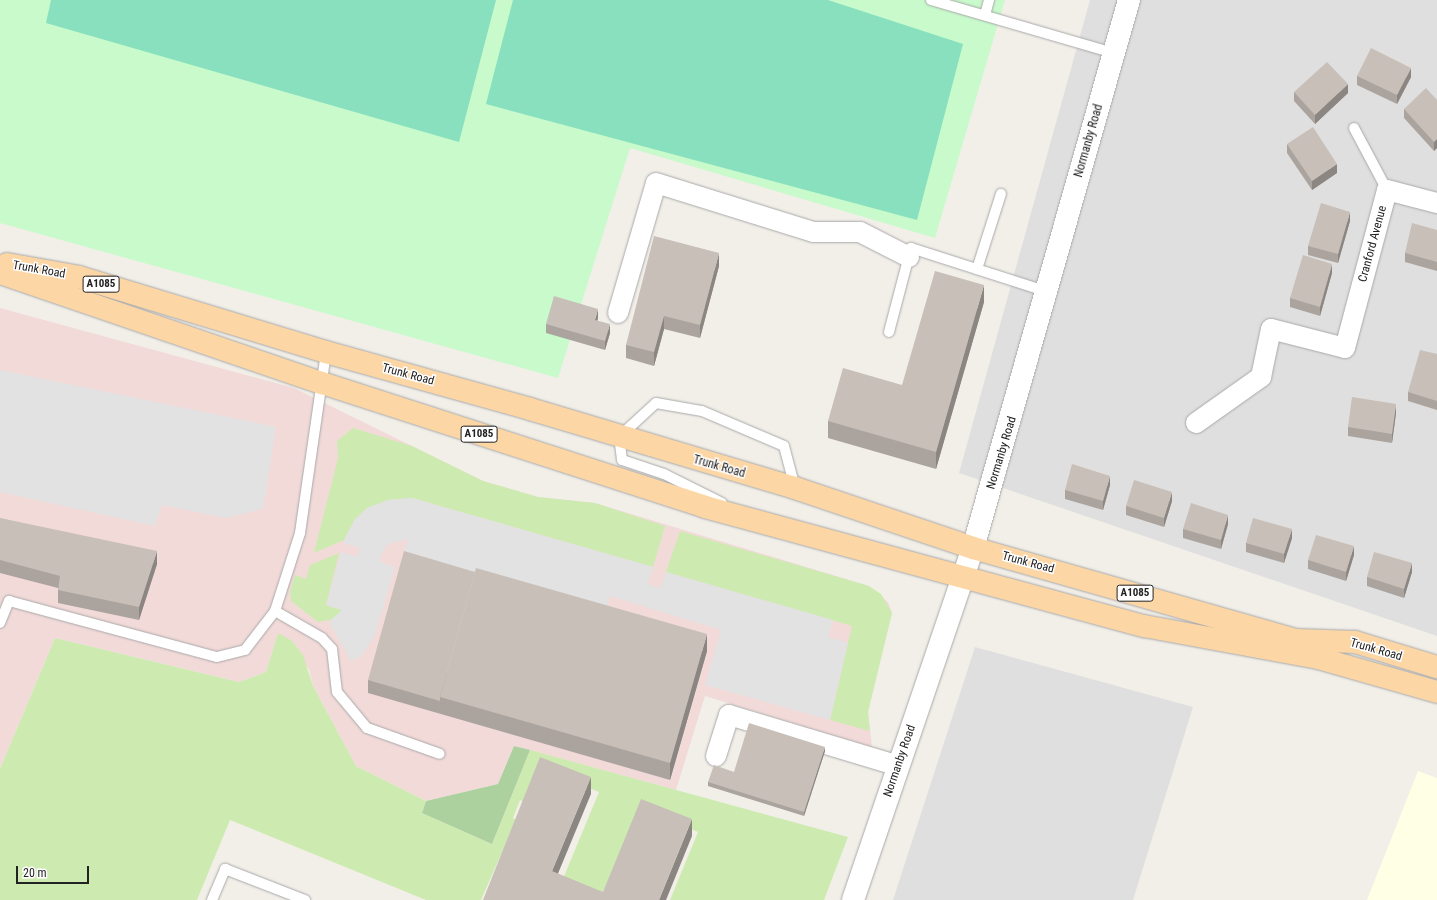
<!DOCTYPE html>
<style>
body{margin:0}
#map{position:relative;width:1437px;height:900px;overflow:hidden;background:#f2efe9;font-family:"Roboto Condensed",sans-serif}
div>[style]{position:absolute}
.residential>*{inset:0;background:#e0dfdf}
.commercial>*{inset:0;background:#f2dad9}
.education>*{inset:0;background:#ffffe5}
.grass>*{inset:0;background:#cdebb0}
.forest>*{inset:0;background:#add19e}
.park>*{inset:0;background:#c8facc}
.pitch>*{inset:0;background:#88e0be}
.parking>*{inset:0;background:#e2e2e2}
.roads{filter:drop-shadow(0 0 1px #a9a9a9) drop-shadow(0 0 1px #a9a9a9)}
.service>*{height:10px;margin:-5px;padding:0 5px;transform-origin:5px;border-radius:5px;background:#fff}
.minor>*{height:20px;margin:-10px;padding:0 10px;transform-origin:10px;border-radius:10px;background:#fff}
.tertiary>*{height:22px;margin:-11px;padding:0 11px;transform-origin:11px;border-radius:11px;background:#fff}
.primary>*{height:22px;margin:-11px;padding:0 11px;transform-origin:11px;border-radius:11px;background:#fcd6a4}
.wall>*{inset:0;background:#aba49e}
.shaded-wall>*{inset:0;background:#8b8681}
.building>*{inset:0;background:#c7bfb8}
span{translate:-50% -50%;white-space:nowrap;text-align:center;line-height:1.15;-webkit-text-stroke:3px #fff;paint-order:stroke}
.shield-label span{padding:1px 3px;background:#fff;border:1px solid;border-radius:3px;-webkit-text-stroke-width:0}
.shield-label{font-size:11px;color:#222;font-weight:700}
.street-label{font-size:12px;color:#222}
.scale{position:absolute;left:16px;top:866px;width:73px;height:18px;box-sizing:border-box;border:2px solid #222;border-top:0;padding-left:5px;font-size:12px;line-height:14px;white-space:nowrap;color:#222;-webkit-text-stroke:3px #fff;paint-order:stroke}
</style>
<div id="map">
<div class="residential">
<i style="clip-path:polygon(1090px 0,1437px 0,1437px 636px,959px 473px)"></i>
<i style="clip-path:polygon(975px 647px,1193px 707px,1133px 900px,893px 900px)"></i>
</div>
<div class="commercial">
<i style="clip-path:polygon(0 308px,294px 388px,483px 481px,538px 497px,595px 503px,869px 586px,888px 602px,892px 613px,868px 712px,872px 747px,705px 696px,676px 790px,514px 746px,498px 784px,426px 801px,356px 766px,313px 686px,309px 669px,278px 634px,266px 672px,239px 682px,55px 638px,0 769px)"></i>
</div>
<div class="education">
<i style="clip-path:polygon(1418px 771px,1437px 778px,1437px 900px,1367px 900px)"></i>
</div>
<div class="grass">
<i style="clip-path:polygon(353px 428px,412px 446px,483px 481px,538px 497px,595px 503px,665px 526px,653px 567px,412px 498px,388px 500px,355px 519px,344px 540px,314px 553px,338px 458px,337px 441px)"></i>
<i style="clip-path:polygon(680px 531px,869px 586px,881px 594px,892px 613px,868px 712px,870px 731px,830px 720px,852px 626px,666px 572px)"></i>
<i style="clip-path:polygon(339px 553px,326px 605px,342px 610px,335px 619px,318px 622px,291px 601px,290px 592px,295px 575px,306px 579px,310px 565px)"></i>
<i style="clip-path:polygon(278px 633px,292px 641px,303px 655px,313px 686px,356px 766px,426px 801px,422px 813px,492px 844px,530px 750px,848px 837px,824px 900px,670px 900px,698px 832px,639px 807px,600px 900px,560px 886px,599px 792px,538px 768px,523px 802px,520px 800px,513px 818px,516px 820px,481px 900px,426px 900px,230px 820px,197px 900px,0 900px,0 769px,55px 638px,239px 682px,266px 672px)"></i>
</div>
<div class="forest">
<i style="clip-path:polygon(514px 746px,530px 750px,492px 844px,422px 813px,426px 801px,498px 784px)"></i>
</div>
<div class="park">
<i style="clip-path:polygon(0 0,1005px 0,935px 238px,630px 148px,558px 378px,0 223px)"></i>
</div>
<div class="pitch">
<i style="clip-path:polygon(51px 0,496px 0,459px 142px,46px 23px)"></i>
<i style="clip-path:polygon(513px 0,828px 0,963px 44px,917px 220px,486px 104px)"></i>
</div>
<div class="parking">
<i style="clip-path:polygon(0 370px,276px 427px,263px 509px,225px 518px,162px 505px,155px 526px,0 492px)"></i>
<i style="clip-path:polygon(412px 498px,653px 567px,648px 584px,660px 588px,666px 572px,833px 620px,828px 637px,848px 643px,830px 720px,705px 685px,721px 630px,610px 596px,605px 614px,403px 556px,408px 539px,388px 544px,382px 553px,379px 561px,395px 567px,375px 635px,361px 656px,351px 661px,329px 622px,342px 610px,326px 605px,341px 552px,357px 557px,360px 548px,344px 543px,344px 540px,355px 519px,367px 508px,388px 500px)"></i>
</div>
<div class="roads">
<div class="service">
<i style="left:931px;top:0;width:191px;rotate:16.2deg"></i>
<i style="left:985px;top:15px;width:16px;rotate:-75deg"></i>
<i style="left:1354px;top:128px;width:70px;rotate:62deg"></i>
<i style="left:977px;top:269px;width:79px;rotate:-72.3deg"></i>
<i style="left:889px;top:332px;width:87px;rotate:-75.3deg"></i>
<i style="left:911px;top:248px;width:144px;rotate:17.8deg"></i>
<i style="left:722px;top:503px;width:65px;rotate:-153.4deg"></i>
<i style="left:664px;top:474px;width:44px;rotate:-161.6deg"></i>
<i style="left:622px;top:460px;width:23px;rotate:-97deg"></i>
<i style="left:619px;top:437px;width:50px;rotate:-42.6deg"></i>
<i style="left:656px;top:403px;width:47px;rotate:9.9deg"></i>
<i style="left:702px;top:411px;width:89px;rotate:23.1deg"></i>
<i style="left:784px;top:446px;width:43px;rotate:75.3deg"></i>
<i style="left:275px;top:611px;width:54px;rotate:29.9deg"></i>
<i style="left:322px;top:638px;width:15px;rotate:48deg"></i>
<i style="left:332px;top:649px;width:43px;rotate:83.4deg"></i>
<i style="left:337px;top:692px;width:47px;rotate:50.2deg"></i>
<i style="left:367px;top:728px;width:77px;rotate:19.6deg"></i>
<i style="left:0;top:623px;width:24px;rotate:-68deg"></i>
<i style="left:9px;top:601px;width:215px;rotate:15.1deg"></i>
<i style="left:217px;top:657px;width:29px;rotate:-14deg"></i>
<i style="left:245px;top:650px;width:49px;rotate:-52.4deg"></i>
<i style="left:275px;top:611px;width:82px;rotate:-72.2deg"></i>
<i style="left:300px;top:533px;width:183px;rotate:-81.8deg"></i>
<i style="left:212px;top:900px;width:34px;rotate:-67deg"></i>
<i style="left:225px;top:869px;width:86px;rotate:21.2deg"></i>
</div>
<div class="minor">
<i style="left:618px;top:313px;width:135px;rotate:-73.7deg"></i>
<i style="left:656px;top:183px;width:164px;rotate:17.3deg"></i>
<i style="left:813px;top:232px;width:47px"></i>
<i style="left:860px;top:232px;width:55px;rotate:27deg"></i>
<i style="left:1196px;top:423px;width:80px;rotate:-35.3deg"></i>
<i style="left:1261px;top:377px;width:49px;rotate:-78.2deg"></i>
<i style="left:1271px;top:329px;width:76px;rotate:14.4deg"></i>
<i style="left:1345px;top:348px;width:163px;rotate:-75.1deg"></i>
<i style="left:1387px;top:190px;width:52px;rotate:14.6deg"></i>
<i style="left:716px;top:756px;width:43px;rotate:-72.4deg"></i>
<i style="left:729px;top:715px;width:177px;rotate:16.7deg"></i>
</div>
<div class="tertiary">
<i style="left:853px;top:900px;width:372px;rotate:-71.2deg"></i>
<i style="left:973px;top:548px;width:570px;rotate:-74.11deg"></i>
</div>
<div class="primary">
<i style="left:7px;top:264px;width:73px;rotate:10.2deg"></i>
<i style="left:79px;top:277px;width:258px;rotate:16.9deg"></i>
<i style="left:326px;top:352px;width:212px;rotate:15.6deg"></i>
<i style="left:530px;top:409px;width:277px;rotate:16.6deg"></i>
<i style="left:795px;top:488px;width:188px;rotate:18.6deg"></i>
<i style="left:973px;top:548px;width:335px;rotate:15.9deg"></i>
<i style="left:1295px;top:640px;width:60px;rotate:1.9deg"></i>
<i style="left:1355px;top:642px;width:86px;rotate:17deg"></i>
<i style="left:0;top:273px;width:340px;rotate:18.9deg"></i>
<i style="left:322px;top:383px;width:403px;rotate:17.9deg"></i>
<i style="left:705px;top:507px;width:455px;rotate:15.2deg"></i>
<i style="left:1144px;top:626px;width:177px;rotate:10.4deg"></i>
<i style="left:1318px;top:658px;width:124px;rotate:15.9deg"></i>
</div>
</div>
<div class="wall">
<i style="clip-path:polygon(1357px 76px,1411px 77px,1397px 104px,1357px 85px)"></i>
<i style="clip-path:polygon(1294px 92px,1348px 93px,1315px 124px,1294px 101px)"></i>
<i style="clip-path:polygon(1437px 100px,1437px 148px,1434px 151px,1404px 118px,1404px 109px)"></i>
<i style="clip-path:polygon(1287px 144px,1337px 173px,1312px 190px,1287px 153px)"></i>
<i style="clip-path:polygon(1350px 221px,1338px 263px,1308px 255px,1308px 246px)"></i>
<i style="clip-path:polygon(1437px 230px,1437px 271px,1405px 262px,1405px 253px)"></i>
<i style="clip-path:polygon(719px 266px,700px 338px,664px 329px,654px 366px,626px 358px,626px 345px)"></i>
<i style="clip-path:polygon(1332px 273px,1320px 316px,1290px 307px,1290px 298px)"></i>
<i style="clip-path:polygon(984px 302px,936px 469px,828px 438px,828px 421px,902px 385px)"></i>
<i style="clip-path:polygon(598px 318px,597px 321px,610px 333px,605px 350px,546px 333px,546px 324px)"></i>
<i style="clip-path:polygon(1437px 354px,1437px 410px,1408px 401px,1408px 392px)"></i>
<i style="clip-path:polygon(1396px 413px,1392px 443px,1348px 436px,1348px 427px)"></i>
<i style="clip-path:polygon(1110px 485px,1103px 510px,1065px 499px,1065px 490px)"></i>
<i style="clip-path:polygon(1172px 501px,1164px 527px,1126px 515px,1126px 506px)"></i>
<i style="clip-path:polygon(0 518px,157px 564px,139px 620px,58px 603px,58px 588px,0 573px)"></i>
<i style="clip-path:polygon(1228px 524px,1221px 549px,1183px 538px,1183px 529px)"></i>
<i style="clip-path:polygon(1292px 538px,1284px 563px,1246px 552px,1246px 543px)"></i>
<i style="clip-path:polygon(1354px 555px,1346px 581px,1308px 569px,1308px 560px)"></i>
<i style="clip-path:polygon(1412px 572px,1404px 598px,1367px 586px,1367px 577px)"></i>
<i style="clip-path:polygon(707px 651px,670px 780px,368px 693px,368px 680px)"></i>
<i style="clip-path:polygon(825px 751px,804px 816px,708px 786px,708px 782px,734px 772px)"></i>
</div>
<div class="shaded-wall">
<i style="clip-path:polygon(1411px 68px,1411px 77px,1397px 104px,1397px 95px)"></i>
<i style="clip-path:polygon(1348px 84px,1348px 93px,1315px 124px,1315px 115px)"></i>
<i style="clip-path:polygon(1437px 139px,1437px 148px,1434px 151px,1434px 142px)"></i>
<i style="clip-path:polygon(1337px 164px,1337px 173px,1312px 190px,1312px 181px)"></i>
<i style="clip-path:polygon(1350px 212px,1350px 221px,1338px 263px,1338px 254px)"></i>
<i style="clip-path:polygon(719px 253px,719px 266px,700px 338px,700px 325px)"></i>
<i style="clip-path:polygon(1332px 264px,1332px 273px,1320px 316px,1320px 307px)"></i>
<i style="clip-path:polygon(984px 285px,984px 302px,936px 469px,936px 452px)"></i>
<i style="clip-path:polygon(598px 309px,598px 318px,595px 329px,595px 320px)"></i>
<i style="clip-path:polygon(664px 316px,664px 329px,654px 366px,654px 352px)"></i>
<i style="clip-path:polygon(610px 324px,610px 333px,605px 350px,605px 341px)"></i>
<i style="clip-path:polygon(1396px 404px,1396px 413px,1392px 443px,1392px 434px)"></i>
<i style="clip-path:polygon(1110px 476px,1110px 485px,1103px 510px,1103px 501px)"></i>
<i style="clip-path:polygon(1172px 492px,1172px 501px,1164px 527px,1164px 518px)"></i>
<i style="clip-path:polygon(1228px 515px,1228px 524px,1221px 549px,1221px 540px)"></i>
<i style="clip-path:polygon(1292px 529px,1292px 538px,1284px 563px,1284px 554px)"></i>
<i style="clip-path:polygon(1354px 546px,1354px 555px,1346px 581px,1346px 572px)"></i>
<i style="clip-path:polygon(157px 551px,157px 564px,139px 620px,139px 607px)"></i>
<i style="clip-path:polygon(1412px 563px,1412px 572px,1404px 598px,1404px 589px)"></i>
<i style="clip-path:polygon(707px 634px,707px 651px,670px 780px,670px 763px)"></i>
<i style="clip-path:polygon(825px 747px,825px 751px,804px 816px,804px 812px)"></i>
<i style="clip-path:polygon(591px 777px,591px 794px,552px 888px,552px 871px)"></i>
<i style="clip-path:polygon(692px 819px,692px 836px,666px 900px,659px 900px)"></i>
</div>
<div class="building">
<i style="clip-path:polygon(1371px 48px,1411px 68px,1397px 95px,1357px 76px)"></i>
<i style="clip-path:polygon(1327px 62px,1348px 84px,1315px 115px,1294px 92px)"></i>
<i style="clip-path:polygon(1426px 88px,1437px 100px,1437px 139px,1434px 142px,1404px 109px)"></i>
<i style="clip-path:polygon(1313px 127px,1337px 164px,1312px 181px,1287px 144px)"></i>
<i style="clip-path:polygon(1321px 203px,1350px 212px,1338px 254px,1308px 246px)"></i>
<i style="clip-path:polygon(1412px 223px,1437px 230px,1437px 262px,1405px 253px)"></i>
<i style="clip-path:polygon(654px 236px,719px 253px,700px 325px,664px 316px,654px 352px,626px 345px)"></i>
<i style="clip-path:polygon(1303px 255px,1332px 264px,1320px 307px,1290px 298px)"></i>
<i style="clip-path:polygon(935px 271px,984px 285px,936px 452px,828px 421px,843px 368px,902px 385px)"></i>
<i style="clip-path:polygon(554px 296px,598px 309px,595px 320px,610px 324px,605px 341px,546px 324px)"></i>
<i style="clip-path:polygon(1420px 350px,1437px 354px,1437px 401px,1408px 392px)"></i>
<i style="clip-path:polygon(1352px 397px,1396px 404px,1392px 434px,1348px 427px)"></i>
<i style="clip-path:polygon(1072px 464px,1110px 476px,1103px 501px,1065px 490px)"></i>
<i style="clip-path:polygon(1134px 480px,1172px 492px,1164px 518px,1126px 506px)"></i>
<i style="clip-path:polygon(1191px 503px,1228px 515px,1221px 540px,1183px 529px)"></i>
<i style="clip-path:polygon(0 518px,157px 551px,139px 607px,58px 590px,60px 576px,0 560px)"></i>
<i style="clip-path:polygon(1253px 518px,1292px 529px,1284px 554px,1246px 543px)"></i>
<i style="clip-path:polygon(1316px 535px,1354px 546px,1346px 572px,1308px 560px)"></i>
<i style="clip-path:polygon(404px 551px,475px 572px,440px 697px,440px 701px,368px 680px)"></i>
<i style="clip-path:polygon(1374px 552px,1412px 563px,1404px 589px,1367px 577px)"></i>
<i style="clip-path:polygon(476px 568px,707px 634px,670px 763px,440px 697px)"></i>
<i style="clip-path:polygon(749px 723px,825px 747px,804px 812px,708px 782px,714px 765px,734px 772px)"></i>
<i style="clip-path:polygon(540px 757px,591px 777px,552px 871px,603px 892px,641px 799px,692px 819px,659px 900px,483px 900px)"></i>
</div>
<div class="shield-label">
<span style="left:101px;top:284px">A1085</span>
<span style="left:479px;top:434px">A1085</span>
<span style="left:1135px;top:593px">A1085</span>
</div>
<div class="street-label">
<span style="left:1089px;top:141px;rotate:-74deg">Normanby Road</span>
<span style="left:1373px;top:244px;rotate:-75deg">Cranford Avenue</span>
<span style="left:39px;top:270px;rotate:10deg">Trunk Road</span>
<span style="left:408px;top:375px;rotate:15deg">Trunk Road</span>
<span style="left:1002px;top:453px;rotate:-73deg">Normanby Road</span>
<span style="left:719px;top:467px;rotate:16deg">Trunk Road</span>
<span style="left:1028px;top:563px;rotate:15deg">Trunk Road</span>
<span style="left:1376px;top:650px;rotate:16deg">Trunk Road</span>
<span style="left:900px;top:761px;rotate:-71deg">Normanby Road</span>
</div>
<div class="scale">20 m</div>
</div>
